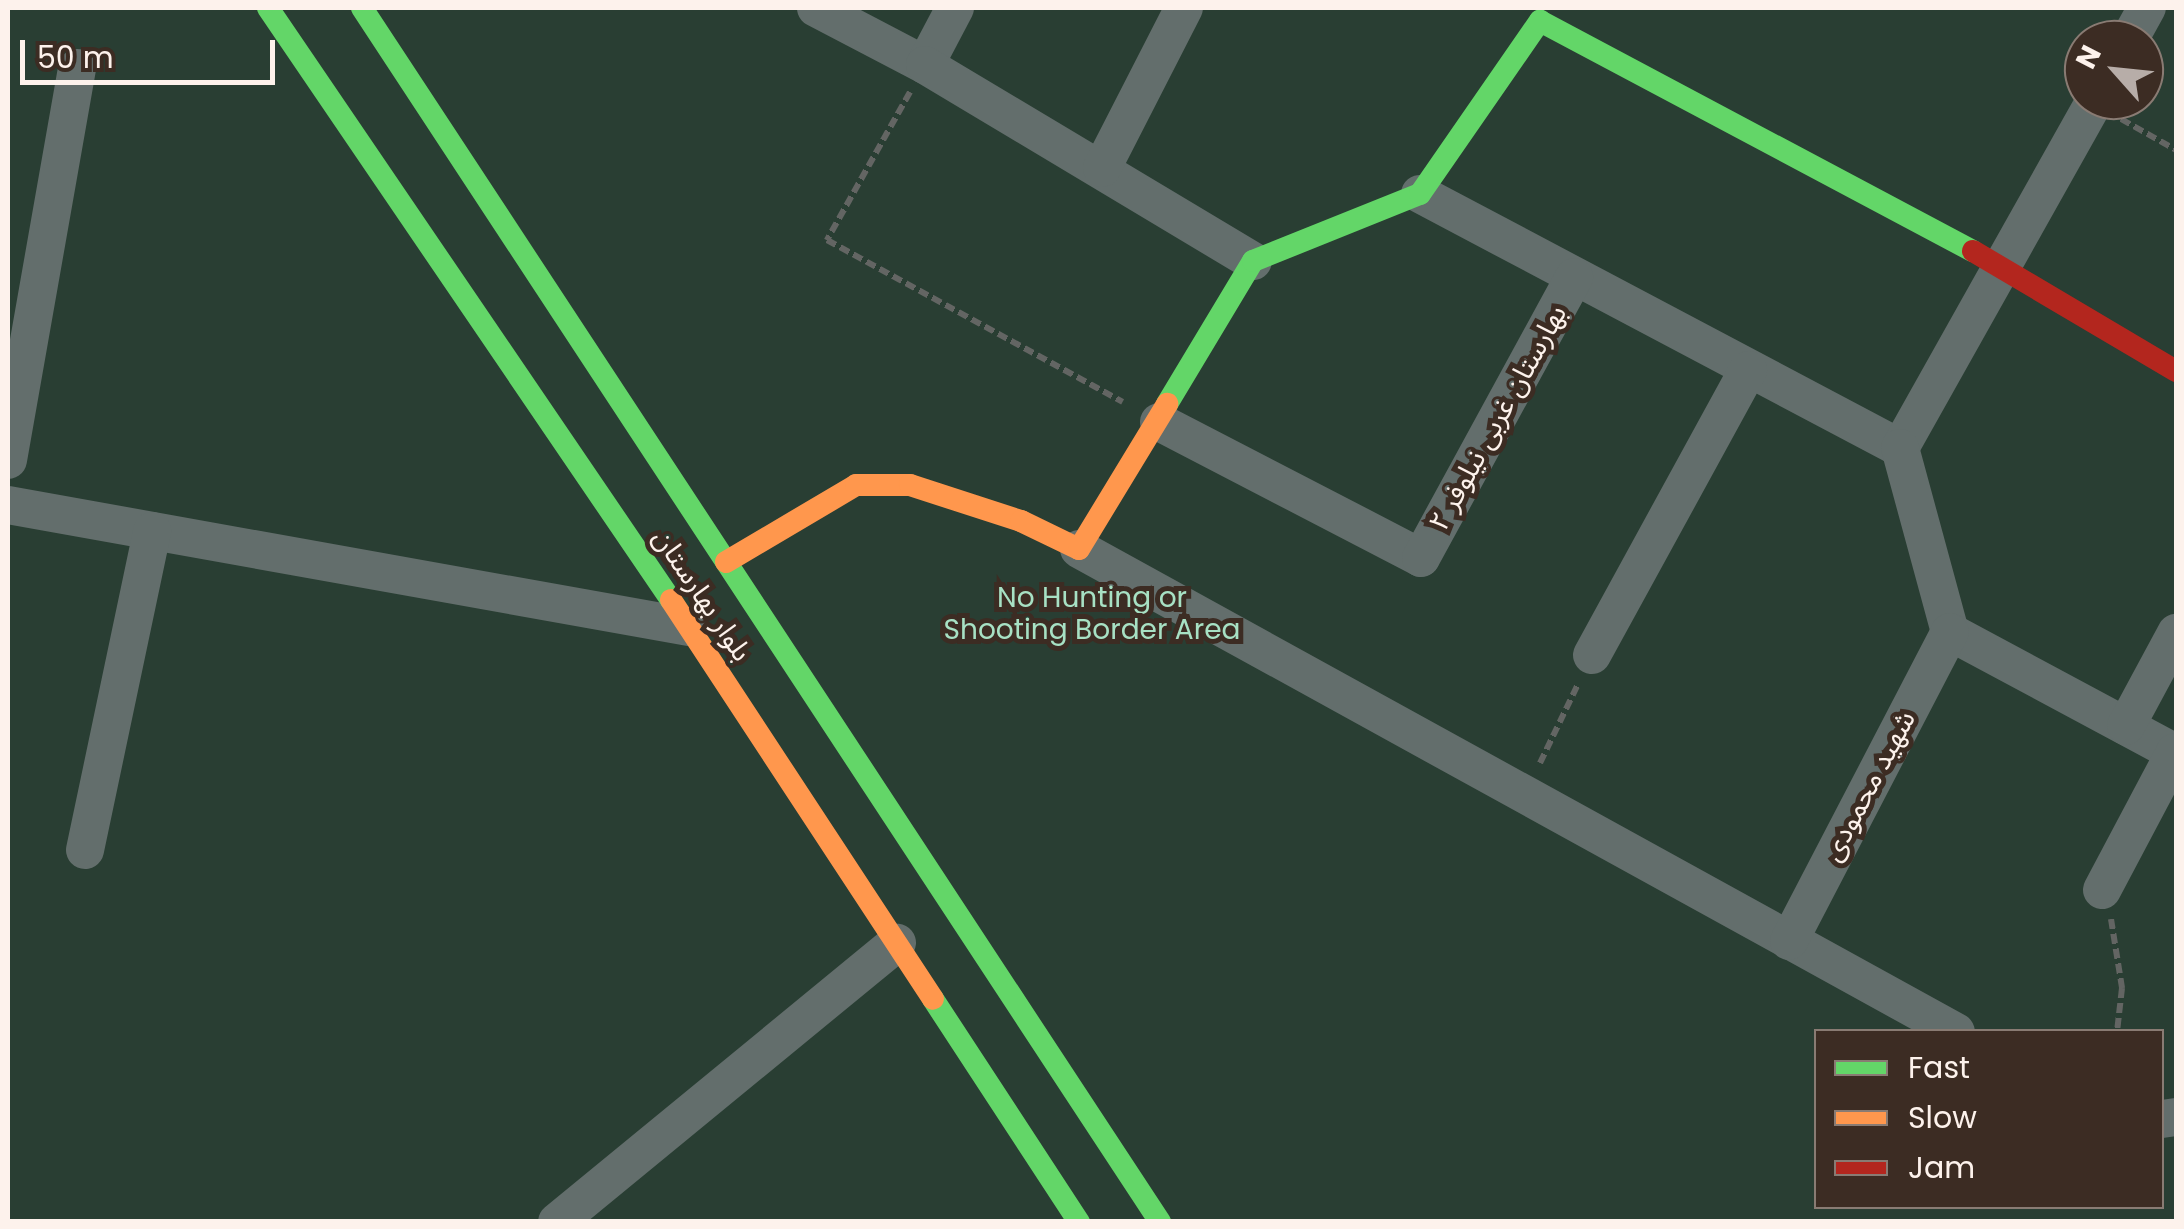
<!DOCTYPE html>
<meta charset="utf-8">
<style>
body{margin:0}
#map{position:relative;width:2184px;height:1229px;overflow:hidden;background:#362d29;font-family:Poppins,"Noto Sans Arabic",sans-serif}
div>[style]{position:absolute}
.green>*{inset:0;background:#293e33}
.path>*{height:6px;margin-top:-3px;transform-origin:0;background:repeating-linear-gradient(90deg,#636563 0 10px,transparent 0 15px)}
.street>*{height:38px;margin:-19px;padding:0 19px;transform-origin:19px;border-radius:19px;background:#636e6c}
.fast>*{height:22px;margin:-11px;padding:0 11px;transform-origin:11px;border-radius:11px;background:#63d668}
.slow>*{height:22px;margin:-11px;padding:0 11px;transform-origin:11px;border-radius:11px;background:#ff974d}
.jam>*{height:22px;margin:-11px;padding:0 11px;transform-origin:11px;border-radius:11px;background:#b3261e}
span{translate:-50% -50%;white-space:nowrap;text-align:center;line-height:1.15;-webkit-text-stroke:10px #3c2c23;paint-order:stroke}
.street-label{font-size:28px;color:#fdf2ec}
.park-label{font-size:28px;color:#a7e1c4}
.frame{position:absolute;inset:0;border:10px solid #fdf2ec;pointer-events:none}
.legend{position:absolute;left:1814px;top:1029px;width:350px;height:180px;box-sizing:border-box;background:#3c2c23;border:2px solid #897b73;margin:0;padding:12px 18px;list-style:none;font-size:30px;color:#fdf2ec}
.legend li{display:flex;align-items:center;gap:20px;height:50px}
.legend b{width:50px;border:2px solid #897b73}
.north{position:absolute;left:2064px;top:20px;width:100px;height:100px;box-sizing:border-box;background:#3c2c23;border:2px solid #897b73;border-radius:50%;rotate:297deg;font-size:28px;font-weight:700;line-height:40px;text-align:center;color:#fdf2ec}
.north::after{content:'';display:block;margin:auto;width:35px;height:45px;background:#b7ada8;clip-path:polygon(50% 0,100% 100%,50% 72%,0 100%)}
.scale{position:absolute;left:20px;top:40px;width:255px;height:45px;box-sizing:border-box;border:5px solid #fdf2ec;border-top:0;padding-left:12px;font-size:30px;line-height:35px;white-space:nowrap;color:#fdf2ec;-webkit-text-stroke:8px #3c2c23;paint-order:stroke}
</style>
<div id="map">
<div class="green">
<i style="clip-path:polygon(evenodd,8px 8px,2176px 8px,2176px 1221px,8px 1221px,8px 8px,2084px 40px,2144px 40px,2144px 100px,2084px 100px,2084px 40px,8px 8px,1816px 1032px,2162px 1032px,2162px 1206px,1816px 1206px,1816px 1032px)"></i>
</div>
<div class="path">
<i style="left:910px;top:92px;width:170px;rotate:119.3deg"></i>
<i style="left:827px;top:240px;width:337px;rotate:28.7deg"></i>
<i style="left:2121px;top:119px;width:63px;rotate:29.4deg"></i>
<i style="left:1540px;top:763px;width:88px;rotate:-64.3deg"></i>
<i style="left:2111px;top:919px;width:70px;rotate:80.9deg"></i>
<i style="left:2122px;top:988px;width:44px;rotate:96.5deg"></i>
</div>
<div class="street">
<i style="left:816px;top:8px;width:123px;rotate:27.6deg"></i>
<i style="left:955px;top:8px;width:64px;rotate:117.8deg"></i>
<i style="left:925px;top:65px;width:382px;rotate:30.9deg"></i>
<i style="left:2129px;top:40px;width:37px;rotate:-61deg"></i>
<i style="left:1102px;top:168px;width:180px;rotate:-62.9deg"></i>
<i style="left:1420px;top:194px;width:543px;rotate:27.89deg"></i>
<i style="left:1900px;top:448px;width:399px;rotate:-60.7deg"></i>
<i style="left:1159px;top:422px;width:295px;rotate:27.4deg"></i>
<i style="left:1421px;top:558px;width:320px;rotate:-61.4deg"></i>
<i style="left:1900px;top:448px;width:191px;rotate:74.8deg"></i>
<i style="left:1950px;top:632px;width:256px;rotate:28.2deg"></i>
<i style="left:8px;top:460px;width:398px;rotate:-80deg"></i>
<i style="left:8px;top:505px;width:692px;rotate:10.16deg"></i>
<i style="left:1079px;top:549px;width:1001px;rotate:28.84deg"></i>
<i style="left:1592px;top:655px;width:325px;rotate:-61.3deg"></i>
<i style="left:2126px;top:726px;width:106px;rotate:-61.7deg"></i>
<i style="left:85px;top:850px;width:326px;rotate:-78.1deg"></i>
<i style="left:2102px;top:890px;width:156px;rotate:-62.1deg"></i>
<i style="left:1789px;top:941px;width:348px;rotate:-62.5deg"></i>
<i style="left:2162px;top:1119px;width:14px;rotate:-8deg"></i>
<i style="left:557px;top:1222px;width:440px;rotate:-39.4deg"></i>
</div>
<div class="fast">
<i style="left:268px;top:8px;width:716px;rotate:55.76deg"></i>
<i style="left:362px;top:8px;width:1453px;rotate:56.68deg"></i>
<i style="left:1167px;top:404px;width:167px;rotate:-59deg"></i>
<i style="left:1253px;top:261px;width:180px;rotate:-21.9deg"></i>
<i style="left:1420px;top:194px;width:211px;rotate:-55.3deg"></i>
<i style="left:1540px;top:21px;width:490px;rotate:28deg"></i>
<i style="left:933px;top:999px;width:267px;rotate:56.8deg"></i>
</div>
<div class="slow">
<i style="left:726px;top:562px;width:151px;rotate:-30.6deg"></i>
<i style="left:856px;top:485px;width:54px"></i>
<i style="left:910px;top:485px;width:117px;rotate:18deg"></i>
<i style="left:1021px;top:521px;width:64px;rotate:25.8deg"></i>
<i style="left:1079px;top:549px;width:170px;rotate:-58.7deg"></i>
<i style="left:671px;top:600px;width:477px;rotate:56.7deg"></i>
</div>
<div class="jam">
<i style="left:1973px;top:251px;width:236px;rotate:30.6deg"></i>
</div>
<div class="street-label">
<span style="left:1498px;top:418px;rotate:-61deg">بهارستان غربی نیلوفر ۲</span>
<span style="left:702px;top:595px;rotate:56deg">بلوار بهارستان</span>
<span style="left:1869px;top:786px;rotate:-62deg">شهید محمودی</span>
</div>
<div class="park-label">
<span style="left:1092px;top:614px">No Hunting or<br>Shooting Border Area</span>
</div>
<div class="frame"></div>
<ul class="legend">
<li><b style="height:12px;background:#63d668"></b>Fast</li>
<li><b style="height:12px;background:#ff974d"></b>Slow</li>
<li><b style="height:12px;background:#b3261e"></b>Jam</li>
</ul>
<div class="north">N</div>
<div class="scale">50 m</div>
</div>
